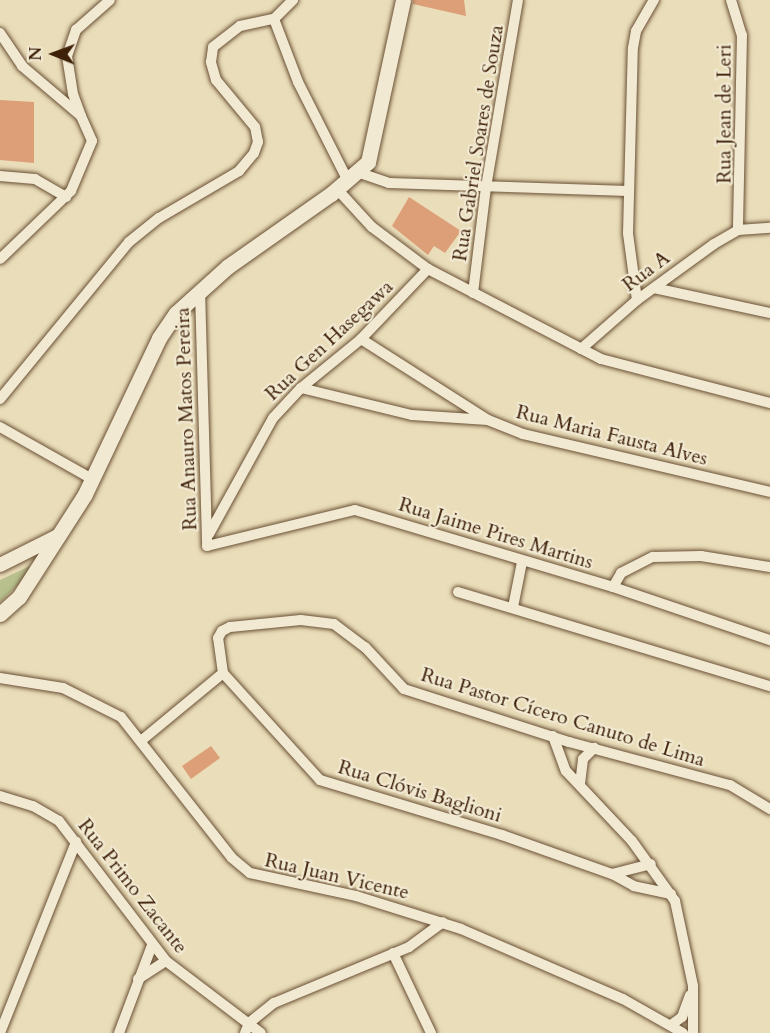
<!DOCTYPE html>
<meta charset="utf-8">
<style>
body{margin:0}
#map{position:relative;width:770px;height:1033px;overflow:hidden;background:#eaddb9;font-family:Cardo,serif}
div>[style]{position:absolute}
.green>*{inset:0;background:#b8c08e}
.building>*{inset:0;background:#dc9f78}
.roads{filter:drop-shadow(0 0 2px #6a5035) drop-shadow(0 0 2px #6a5035)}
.minor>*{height:10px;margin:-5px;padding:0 5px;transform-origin:5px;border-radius:5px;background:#f1e9d2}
.tertiary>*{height:14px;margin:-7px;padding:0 7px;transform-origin:7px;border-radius:7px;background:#f1e9d2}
.secondary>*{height:15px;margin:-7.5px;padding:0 7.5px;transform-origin:7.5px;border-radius:7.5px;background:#f1e9d2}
span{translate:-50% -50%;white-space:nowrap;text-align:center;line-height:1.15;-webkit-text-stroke:4.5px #f1e9d2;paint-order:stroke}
.street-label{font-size:20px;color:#3f2109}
.north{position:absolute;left:24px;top:24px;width:60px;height:60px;-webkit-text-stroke:4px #f1e9d2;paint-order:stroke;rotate:271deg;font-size:16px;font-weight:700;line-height:24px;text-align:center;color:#3f2109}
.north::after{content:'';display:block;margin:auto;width:21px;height:27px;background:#3f2109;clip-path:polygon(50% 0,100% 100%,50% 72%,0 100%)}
</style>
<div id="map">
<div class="green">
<i style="clip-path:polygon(30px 566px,29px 574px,0 602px,0 580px)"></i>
</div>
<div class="building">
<i style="clip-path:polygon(413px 0,464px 0,466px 16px,413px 4px)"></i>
<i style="clip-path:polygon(0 100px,34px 102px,34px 163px,0 160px)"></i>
<i style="clip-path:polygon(409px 197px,461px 231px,445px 253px,434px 246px,428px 255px,392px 226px)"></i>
<i style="clip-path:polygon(211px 746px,220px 758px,191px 779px,182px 766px)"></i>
</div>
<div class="roads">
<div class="minor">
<i style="left:731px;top:0;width:37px;rotate:73deg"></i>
<i style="left:742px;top:35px;width:195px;rotate:91.2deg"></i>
<i style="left:274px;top:19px;width:67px;rotate:69.1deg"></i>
<i style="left:298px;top:82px;width:111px;rotate:63.2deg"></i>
<i style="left:0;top:33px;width:40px;rotate:56deg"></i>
<i style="left:22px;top:66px;width:77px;rotate:40.3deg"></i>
<i style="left:81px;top:116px;width:27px;rotate:66deg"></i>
<i style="left:92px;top:141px;width:54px;rotate:112.8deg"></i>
<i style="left:71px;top:191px;width:98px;rotate:136.2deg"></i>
<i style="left:81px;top:116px;width:23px;rotate:-110deg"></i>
<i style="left:73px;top:94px;width:38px;rotate:-99deg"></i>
<i style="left:67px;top:56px;width:28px;rotate:-71deg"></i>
<i style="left:76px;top:30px;width:45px;rotate:-41.4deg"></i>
<i style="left:357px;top:172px;width:34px;rotate:19deg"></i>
<i style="left:389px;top:183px;width:239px;rotate:1.9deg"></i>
<i style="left:0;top:176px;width:35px;rotate:5deg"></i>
<i style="left:35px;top:179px;width:36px;rotate:30deg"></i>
<i style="left:337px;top:189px;width:52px;rotate:47.4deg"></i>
<i style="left:372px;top:227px;width:70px;rotate:36.9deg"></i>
<i style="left:428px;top:269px;width:195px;rotate:27.5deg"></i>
<i style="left:601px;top:359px;width:175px;rotate:14.6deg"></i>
<i style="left:654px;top:288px;width:119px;rotate:12.2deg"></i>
<i style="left:200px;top:290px;width:256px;rotate:88.4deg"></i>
<i style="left:207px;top:546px;width:152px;rotate:-13.7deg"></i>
<i style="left:355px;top:510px;width:269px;rotate:16.6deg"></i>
<i style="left:613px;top:587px;width:166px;rotate:18.7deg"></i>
<i style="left:473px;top:293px;width:107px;rotate:-83deg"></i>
<i style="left:486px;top:187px;width:190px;rotate:-80.3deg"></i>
<i style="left:637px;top:300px;width:68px;rotate:-97.7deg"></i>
<i style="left:628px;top:233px;width:185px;rotate:-88.5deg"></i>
<i style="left:633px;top:48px;width:17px;rotate:-80deg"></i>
<i style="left:636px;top:31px;width:36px;rotate:-60deg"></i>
<i style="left:361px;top:339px;width:151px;rotate:32.5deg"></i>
<i style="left:488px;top:420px;width:38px;rotate:22deg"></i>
<i style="left:523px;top:434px;width:254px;rotate:13.2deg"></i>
<i style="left:581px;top:349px;width:74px;rotate:-41.2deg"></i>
<i style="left:637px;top:300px;width:95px;rotate:-36deg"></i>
<i style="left:714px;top:244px;width:28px;rotate:-30deg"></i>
<i style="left:738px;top:230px;width:32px;rotate:-4deg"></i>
<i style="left:301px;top:388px;width:114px;rotate:13.7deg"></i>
<i style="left:412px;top:415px;width:76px;rotate:3.8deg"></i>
<i style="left:0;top:399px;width:203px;rotate:-50.6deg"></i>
<i style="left:129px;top:242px;width:38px;rotate:-39deg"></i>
<i style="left:159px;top:218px;width:93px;rotate:-30.4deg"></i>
<i style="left:239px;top:171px;width:23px;rotate:-50deg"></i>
<i style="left:254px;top:153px;width:12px;rotate:-70deg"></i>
<i style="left:258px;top:142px;width:15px;rotate:-101deg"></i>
<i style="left:255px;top:127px;width:61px;rotate:-129.7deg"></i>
<i style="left:216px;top:80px;width:19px;rotate:-106deg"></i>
<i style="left:211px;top:62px;width:15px;rotate:-82deg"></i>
<i style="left:213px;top:47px;width:34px;rotate:-38deg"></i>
<i style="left:240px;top:26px;width:35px;rotate:-12deg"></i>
<i style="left:274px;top:19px;width:27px;rotate:-45deg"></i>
<i style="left:0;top:427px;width:106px;rotate:29.5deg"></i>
<i style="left:209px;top:534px;width:132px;rotate:-61.1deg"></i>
<i style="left:273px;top:418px;width:41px;rotate:-47deg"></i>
<i style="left:301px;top:388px;width:77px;rotate:-39.2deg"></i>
<i style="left:361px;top:339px;width:97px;rotate:-46.3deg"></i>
<i style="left:613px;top:587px;width:16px;rotate:-60deg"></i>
<i style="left:621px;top:573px;width:36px;rotate:-27deg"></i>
<i style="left:653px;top:557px;width:48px;rotate:-1.2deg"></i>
<i style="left:701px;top:556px;width:70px;rotate:9.1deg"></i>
<i style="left:458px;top:592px;width:326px;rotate:16.8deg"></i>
<i style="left:513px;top:607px;width:46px;rotate:-78.7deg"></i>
<i style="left:0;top:678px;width:64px;rotate:9deg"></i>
<i style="left:63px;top:688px;width:65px;rotate:26.6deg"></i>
<i style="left:121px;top:717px;width:179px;rotate:51.8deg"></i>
<i style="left:232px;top:858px;width:23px;rotate:40deg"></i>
<i style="left:250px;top:873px;width:108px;rotate:12.2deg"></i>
<i style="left:356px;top:896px;width:110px;rotate:17.4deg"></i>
<i style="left:461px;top:929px;width:176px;rotate:23.4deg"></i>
<i style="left:623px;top:999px;width:69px;rotate:29.5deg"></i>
<i style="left:553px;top:736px;width:37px;rotate:70deg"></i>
<i style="left:566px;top:771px;width:96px;rotate:46.7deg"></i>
<i style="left:632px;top:841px;width:74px;rotate:54.4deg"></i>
<i style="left:675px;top:901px;width:87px;rotate:78deg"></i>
<i style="left:693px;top:986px;width:47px;rotate:90deg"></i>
<i style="left:142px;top:740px;width:105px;rotate:-39.6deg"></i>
<i style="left:580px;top:784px;width:25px;rotate:-83deg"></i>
<i style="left:583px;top:759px;width:16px;rotate:-45deg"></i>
<i style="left:0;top:796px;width:34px;rotate:17deg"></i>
<i style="left:33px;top:806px;width:30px;rotate:30deg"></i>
<i style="left:59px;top:821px;width:176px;rotate:52.6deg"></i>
<i style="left:166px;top:961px;width:119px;rotate:37.2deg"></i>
<i style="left:612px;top:874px;width:40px;rotate:-14.4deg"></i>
<i style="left:671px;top:894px;width:38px;rotate:-168deg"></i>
<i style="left:634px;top:886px;width:25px;rotate:-151deg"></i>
<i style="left:612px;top:874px;width:117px;rotate:-160.5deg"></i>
<i style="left:502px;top:835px;width:190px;rotate:-163.2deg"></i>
<i style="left:320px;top:780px;width:144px;rotate:-132.2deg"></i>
<i style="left:223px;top:673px;width:35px;rotate:-98deg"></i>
<i style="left:218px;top:638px;width:8px;rotate:-60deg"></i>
<i style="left:222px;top:631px;width:9px;rotate:-27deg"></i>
<i style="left:230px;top:627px;width:71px;rotate:-5.6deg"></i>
<i style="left:301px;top:620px;width:33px;rotate:7deg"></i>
<i style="left:334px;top:624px;width:39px;rotate:37deg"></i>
<i style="left:365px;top:647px;width:57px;rotate:47.1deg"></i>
<i style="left:404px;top:689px;width:173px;rotate:17.8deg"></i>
<i style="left:569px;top:742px;width:167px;rotate:15deg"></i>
<i style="left:730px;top:785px;width:47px;rotate:31deg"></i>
<i style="left:393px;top:953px;width:89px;rotate:64.6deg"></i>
<i style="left:138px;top:979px;width:33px;rotate:-33deg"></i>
<i style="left:671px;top:1025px;width:14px;rotate:-36deg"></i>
<i style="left:682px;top:1017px;width:23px;rotate:-70deg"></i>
<i style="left:0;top:1033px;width:206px;rotate:-68.3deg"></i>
<i style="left:119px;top:1033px;width:94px;rotate:-69.4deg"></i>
<i style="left:245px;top:1033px;width:11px;rotate:-68deg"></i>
<i style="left:249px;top:1023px;width:32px;rotate:-39deg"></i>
<i style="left:274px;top:1003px;width:146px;rotate:-22.5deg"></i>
<i style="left:409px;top:947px;width:42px;rotate:-36.3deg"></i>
</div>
<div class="tertiary">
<i style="left:0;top:565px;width:67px;rotate:-26.6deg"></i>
</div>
<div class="secondary">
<i style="left:0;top:614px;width:25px;rotate:-42deg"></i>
<i style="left:19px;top:597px;width:122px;rotate:-57.3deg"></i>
<i style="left:85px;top:494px;width:173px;rotate:-64.6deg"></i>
<i style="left:159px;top:338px;width:30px;rotate:-56deg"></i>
<i style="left:176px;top:313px;width:69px;rotate:-42deg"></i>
<i style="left:227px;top:267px;width:127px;rotate:-35.1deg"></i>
<i style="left:331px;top:194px;width:49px;rotate:-40.9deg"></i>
<i style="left:368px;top:162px;width:166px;rotate:-77.8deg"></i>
</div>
</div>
<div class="street-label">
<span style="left:724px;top:114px;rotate:-90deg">Rua Jean de Leri</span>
<span style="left:478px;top:143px;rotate:-81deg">Rua Gabriel Soares de Souza</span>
<span style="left:646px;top:271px;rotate:-37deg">Rua A</span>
<span style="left:329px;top:340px;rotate:-43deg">Rua Gen Hasegawa</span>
<span style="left:186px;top:419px;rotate:-92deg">Rua Anauro Matos Pereira</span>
<span style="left:612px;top:435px;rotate:14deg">Rua Maria Fausta Alves</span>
<span style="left:496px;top:533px;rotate:17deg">Rua Jaime Pires Martins</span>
<span style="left:563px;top:717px;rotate:17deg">Rua Pastor Cícero Canuto de Lima</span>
<span style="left:420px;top:791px;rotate:17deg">Rua Clóvis Baglioni</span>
<span style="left:337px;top:876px;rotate:13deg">Rua Juan Vicente</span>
<span style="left:133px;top:886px;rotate:52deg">Rua Primo Zacante</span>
</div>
<div class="north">N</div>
</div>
